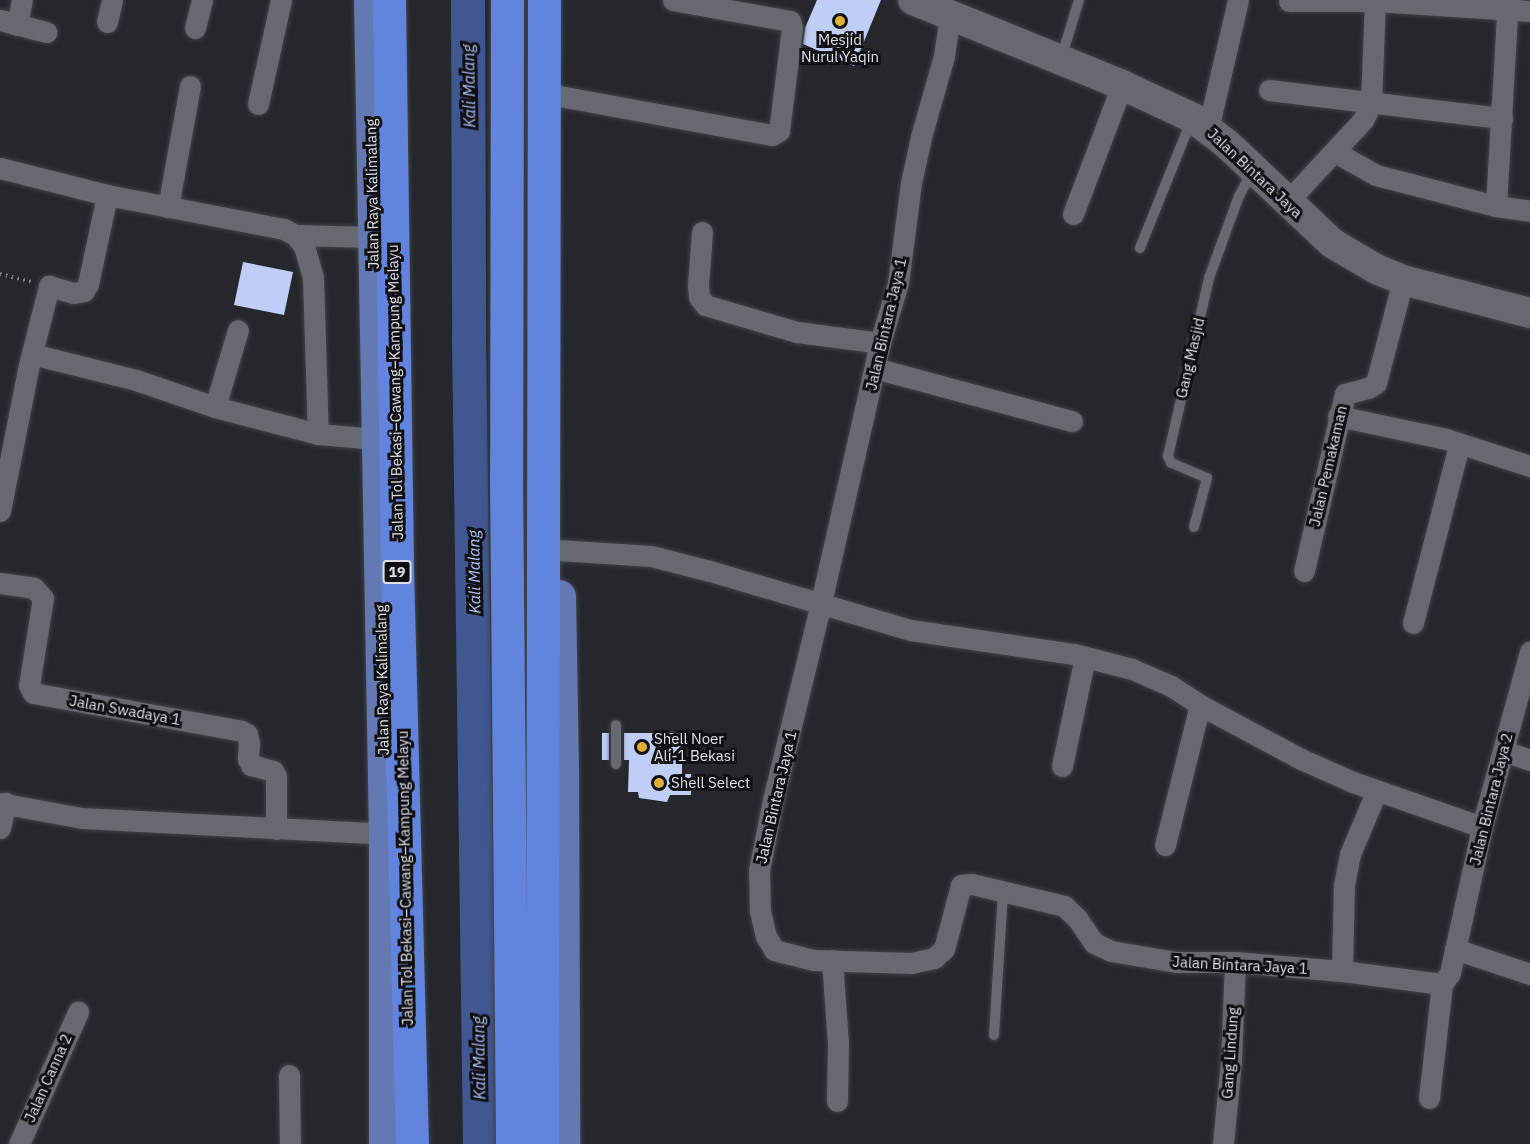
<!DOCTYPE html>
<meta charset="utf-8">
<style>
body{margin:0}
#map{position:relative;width:1530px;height:1144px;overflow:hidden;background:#24272c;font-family:"IBM Plex Sans",sans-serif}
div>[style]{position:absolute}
.river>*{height:34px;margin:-17px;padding:0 17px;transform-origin:17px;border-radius:17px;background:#415790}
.building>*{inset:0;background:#becef6}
.path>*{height:4px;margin-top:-2px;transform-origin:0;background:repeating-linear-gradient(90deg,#7e8084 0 1.5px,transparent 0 6px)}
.roads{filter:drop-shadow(0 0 2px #3f4146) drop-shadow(0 0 2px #3f4146)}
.lane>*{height:10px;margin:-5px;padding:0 5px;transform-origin:5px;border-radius:5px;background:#66696f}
.street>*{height:21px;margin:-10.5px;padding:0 10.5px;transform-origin:10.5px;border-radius:10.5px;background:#66696f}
.secondary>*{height:30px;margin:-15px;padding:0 15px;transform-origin:15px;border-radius:15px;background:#66696f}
.primary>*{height:33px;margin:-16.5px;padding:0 16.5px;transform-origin:16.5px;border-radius:16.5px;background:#6479b1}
.highway>*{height:33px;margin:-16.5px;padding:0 16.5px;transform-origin:16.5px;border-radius:16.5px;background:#6284dd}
.dots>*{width:16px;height:16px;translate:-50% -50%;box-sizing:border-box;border:3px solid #0e0f12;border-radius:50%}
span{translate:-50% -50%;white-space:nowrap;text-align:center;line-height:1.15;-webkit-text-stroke:6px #0e0f12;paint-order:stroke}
.shield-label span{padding:2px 4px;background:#0e0f12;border:2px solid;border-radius:4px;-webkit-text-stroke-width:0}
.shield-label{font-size:14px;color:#dfe1e4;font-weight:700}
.poi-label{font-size:15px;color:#dfe1e4}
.left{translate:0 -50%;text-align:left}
.street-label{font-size:15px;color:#dfe1e4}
.water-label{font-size:16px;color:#acc1f4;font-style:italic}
</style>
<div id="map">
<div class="river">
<i style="left:468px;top:0;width:337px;rotate:89.8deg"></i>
<i style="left:469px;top:337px;width:807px;rotate:89.22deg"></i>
</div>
<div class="building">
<i style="clip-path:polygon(817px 0,881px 0,854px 66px,803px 44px,805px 28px)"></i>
<i style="clip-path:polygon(243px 262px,293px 272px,284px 315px,234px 305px)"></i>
<i style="clip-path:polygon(602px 733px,609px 733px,609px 760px,602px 760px)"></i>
<i style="clip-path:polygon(624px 733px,682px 733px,682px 774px,691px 774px,691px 795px,670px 795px,667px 802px,639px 798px,638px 792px,628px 792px,629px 760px,624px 760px)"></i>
</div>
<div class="path">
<i style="left:0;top:274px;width:32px;rotate:14deg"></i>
</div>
<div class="roads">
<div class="lane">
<i style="left:1061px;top:59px;width:62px;rotate:-73deg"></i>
<i style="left:1140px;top:248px;width:137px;rotate:-68.1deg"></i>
<i style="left:1194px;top:527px;width:51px;rotate:-75.1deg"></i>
<i style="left:1207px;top:478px;width:39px;rotate:-157deg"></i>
<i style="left:1171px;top:463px;width:8px;rotate:-113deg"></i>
<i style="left:1168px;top:456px;width:183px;rotate:-77deg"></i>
<i style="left:1209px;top:278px;width:87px;rotate:-69.9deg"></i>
<i style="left:1239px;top:196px;width:26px;rotate:-61deg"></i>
<i style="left:616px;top:764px;width:39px;rotate:-90deg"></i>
<i style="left:994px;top:1035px;width:145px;rotate:-86.4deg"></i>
</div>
<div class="street">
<i style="left:1289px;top:1px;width:86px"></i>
<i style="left:1375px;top:1px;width:155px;rotate:3.7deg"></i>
<i style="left:950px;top:17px;width:39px;rotate:99deg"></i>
<i style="left:944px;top:56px;width:84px;rotate:105.9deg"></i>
<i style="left:921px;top:137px;width:47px;rotate:102.3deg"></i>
<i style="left:911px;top:183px;width:101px;rotate:97.4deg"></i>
<i style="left:898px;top:283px;width:63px;rotate:106.7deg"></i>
<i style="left:880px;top:343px;width:267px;rotate:102.8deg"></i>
<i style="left:821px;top:603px;width:203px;rotate:103.7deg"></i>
<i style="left:773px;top:800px;width:71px;rotate:101.3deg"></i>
<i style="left:759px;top:870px;width:41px;rotate:88.6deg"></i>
<i style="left:760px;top:911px;width:26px;rotate:77deg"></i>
<i style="left:766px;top:936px;width:16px;rotate:60deg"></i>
<i style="left:774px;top:950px;width:40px;rotate:14.4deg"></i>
<i style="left:813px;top:960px;width:98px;rotate:1.8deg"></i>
<i style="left:911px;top:963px;width:24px;rotate:-12deg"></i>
<i style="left:934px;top:958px;width:13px;rotate:-42deg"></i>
<i style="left:944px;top:949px;width:66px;rotate:-75.1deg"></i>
<i style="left:961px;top:885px;width:11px;rotate:-5deg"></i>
<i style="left:972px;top:884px;width:95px;rotate:13.4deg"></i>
<i style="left:1064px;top:906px;width:18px;rotate:43deg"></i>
<i style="left:1077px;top:918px;width:30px;rotate:56deg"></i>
<i style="left:1094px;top:943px;width:19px;rotate:25deg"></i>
<i style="left:1111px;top:951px;width:66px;rotate:9.6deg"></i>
<i style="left:1176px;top:962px;width:59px"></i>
<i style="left:1235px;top:962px;width:107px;rotate:4.8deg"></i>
<i style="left:1342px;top:971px;width:101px;rotate:7.4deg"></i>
<i style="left:1442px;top:984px;width:14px;rotate:-54deg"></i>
<i style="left:1450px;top:973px;width:149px;rotate:-77.6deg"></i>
<i style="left:1482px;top:827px;width:182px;rotate:-74.7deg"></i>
<i style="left:0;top:20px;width:48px;rotate:14.6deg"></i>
<i style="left:107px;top:22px;width:23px;rotate:-77deg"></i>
<i style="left:17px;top:25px;width:25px;rotate:-79deg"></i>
<i style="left:195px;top:28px;width:29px;rotate:-76deg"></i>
<i style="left:1269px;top:90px;width:235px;rotate:6.9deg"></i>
<i style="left:554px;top:95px;width:222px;rotate:10.4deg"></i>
<i style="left:772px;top:135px;width:8px;rotate:-30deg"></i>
<i style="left:779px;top:131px;width:104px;rotate:-82.8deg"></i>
<i style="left:792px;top:28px;width:7px;rotate:-106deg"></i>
<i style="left:790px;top:21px;width:119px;rotate:-169.8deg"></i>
<i style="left:258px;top:104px;width:107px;rotate:-77.5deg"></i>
<i style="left:1208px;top:129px;width:132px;rotate:-76.9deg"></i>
<i style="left:1335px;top:152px;width:47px;rotate:29.3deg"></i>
<i style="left:1376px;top:175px;width:124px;rotate:14.5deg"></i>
<i style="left:1496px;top:206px;width:34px;rotate:8deg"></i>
<i style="left:0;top:168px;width:110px;rotate:14.2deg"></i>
<i style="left:107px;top:195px;width:180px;rotate:10.9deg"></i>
<i style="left:284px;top:229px;width:13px;rotate:29deg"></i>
<i style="left:295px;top:235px;width:14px;rotate:51deg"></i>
<i style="left:304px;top:246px;width:33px;rotate:74deg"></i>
<i style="left:313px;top:278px;width:156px;rotate:88.2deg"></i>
<i style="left:318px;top:434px;width:59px;rotate:4.8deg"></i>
<i style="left:1287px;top:202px;width:112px;rotate:-47.2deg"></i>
<i style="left:1363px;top:120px;width:18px;rotate:-63deg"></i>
<i style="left:1371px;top:104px;width:103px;rotate:-87.8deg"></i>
<i style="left:1496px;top:206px;width:206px;rotate:-86.7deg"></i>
<i style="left:168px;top:207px;width:123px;rotate:-79.7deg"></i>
<i style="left:1073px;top:214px;width:138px;rotate:-69.2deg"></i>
<i style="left:702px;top:232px;width:53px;rotate:94.3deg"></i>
<i style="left:698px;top:285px;width:12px;rotate:85deg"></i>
<i style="left:699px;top:297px;width:10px;rotate:53deg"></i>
<i style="left:705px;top:305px;width:96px;rotate:16.4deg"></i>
<i style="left:797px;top:332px;width:84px;rotate:7.5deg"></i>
<i style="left:295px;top:235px;width:78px;rotate:1.5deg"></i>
<i style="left:32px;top:354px;width:107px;rotate:14deg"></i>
<i style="left:136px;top:380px;width:83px;rotate:18.9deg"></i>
<i style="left:215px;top:407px;width:106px;rotate:14.7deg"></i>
<i style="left:875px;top:368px;width:204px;rotate:15.1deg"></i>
<i style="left:215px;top:407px;width:80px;rotate:-73.4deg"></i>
<i style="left:1338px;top:416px;width:110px;rotate:12deg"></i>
<i style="left:1446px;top:439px;width:88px;rotate:17.8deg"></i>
<i style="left:0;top:511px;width:145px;rotate:-78.8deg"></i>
<i style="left:28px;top:369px;width:86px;rotate:-75.8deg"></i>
<i style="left:49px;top:286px;width:25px;rotate:16deg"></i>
<i style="left:73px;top:293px;width:11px;rotate:-10deg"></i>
<i style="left:84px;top:291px;width:8px;rotate:-60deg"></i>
<i style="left:88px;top:284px;width:91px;rotate:-77.9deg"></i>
<i style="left:558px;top:550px;width:93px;rotate:3.7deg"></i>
<i style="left:651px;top:556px;width:61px;rotate:14.3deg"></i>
<i style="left:710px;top:571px;width:209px;rotate:16.4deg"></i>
<i style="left:911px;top:630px;width:165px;rotate:8.4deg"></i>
<i style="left:1074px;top:654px;width:60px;rotate:14.5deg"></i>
<i style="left:1132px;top:669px;width:43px;rotate:23.6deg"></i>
<i style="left:1171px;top:686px;width:35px;rotate:33deg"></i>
<i style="left:1200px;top:705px;width:115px;rotate:28.1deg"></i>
<i style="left:1301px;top:759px;width:57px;rotate:23.9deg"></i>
<i style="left:1353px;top:782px;width:137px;rotate:19.2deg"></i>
<i style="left:1304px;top:571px;width:182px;rotate:-77deg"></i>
<i style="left:1345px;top:394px;width:24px;rotate:-15deg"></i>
<i style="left:1368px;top:388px;width:9px;rotate:-32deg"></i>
<i style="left:1376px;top:383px;width:106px;rotate:-75.3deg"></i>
<i style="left:0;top:583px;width:34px;rotate:8deg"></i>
<i style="left:34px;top:588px;width:13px;rotate:48deg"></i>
<i style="left:43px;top:598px;width:88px;rotate:99.1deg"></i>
<i style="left:29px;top:685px;width:9px;rotate:63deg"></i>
<i style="left:33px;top:693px;width:212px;rotate:10.3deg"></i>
<i style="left:242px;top:731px;width:6px;rotate:31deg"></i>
<i style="left:247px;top:734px;width:9px;rotate:77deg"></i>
<i style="left:249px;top:743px;width:16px;rotate:94deg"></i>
<i style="left:248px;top:759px;width:7px;rotate:63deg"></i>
<i style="left:251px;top:765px;width:23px;rotate:15deg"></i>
<i style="left:273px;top:771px;width:6px;rotate:59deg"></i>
<i style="left:276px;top:776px;width:53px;rotate:90deg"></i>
<i style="left:1413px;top:623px;width:184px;rotate:-75.5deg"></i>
<i style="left:1503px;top:751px;width:28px;rotate:18deg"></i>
<i style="left:1062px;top:766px;width:111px;rotate:-78.1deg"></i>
<i style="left:0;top:803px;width:83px;rotate:10.4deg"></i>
<i style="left:82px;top:818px;width:303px;rotate:3deg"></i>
<i style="left:0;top:828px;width:26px;rotate:-77deg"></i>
<i style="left:1165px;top:845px;width:144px;rotate:-76deg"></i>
<i style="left:1455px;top:949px;width:79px;rotate:18.4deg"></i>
<i style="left:832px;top:960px;width:84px;rotate:85.9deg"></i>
<i style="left:838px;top:1044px;width:57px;rotate:91deg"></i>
<i style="left:1342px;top:971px;width:86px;rotate:-88.7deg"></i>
<i style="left:1344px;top:885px;width:32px;rotate:-79deg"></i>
<i style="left:1350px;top:854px;width:69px;rotate:-67.1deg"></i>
<i style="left:289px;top:1075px;width:69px;rotate:89.2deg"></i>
<i style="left:1429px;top:1098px;width:115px;rotate:-83.5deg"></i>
<i style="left:19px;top:1144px;width:145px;rotate:-65.9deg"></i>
<i style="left:1223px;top:1144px;width:83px;rotate:-84.5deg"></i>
<i style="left:1231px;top:1061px;width:99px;rotate:-87.7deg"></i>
</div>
<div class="secondary">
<i style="left:913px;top:0;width:226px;rotate:22.1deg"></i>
<i style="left:1122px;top:85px;width:78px;rotate:24.9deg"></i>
<i style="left:1193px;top:118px;width:43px;rotate:37.4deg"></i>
<i style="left:1227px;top:144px;width:144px;rotate:43.3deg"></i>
<i style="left:1332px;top:243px;width:51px;rotate:30.6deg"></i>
<i style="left:1376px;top:269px;width:29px;rotate:22deg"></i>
<i style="left:1403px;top:280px;width:131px;rotate:14.6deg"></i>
</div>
<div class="primary">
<i style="left:370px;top:0;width:834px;rotate:88.97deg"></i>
<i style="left:385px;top:834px;width:310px;rotate:90deg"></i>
<i style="left:559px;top:596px;width:173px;rotate:89deg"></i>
<i style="left:562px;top:769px;width:375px;rotate:89.8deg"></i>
</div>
<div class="highway">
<i style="left:389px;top:0;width:568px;rotate:89.19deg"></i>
<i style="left:397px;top:568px;width:576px;rotate:88.51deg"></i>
<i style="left:507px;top:0;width:477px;rotate:90.1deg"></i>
<i style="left:506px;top:477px;width:667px;rotate:89.48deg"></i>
<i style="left:542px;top:1144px;width:1144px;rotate:-89.9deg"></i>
</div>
</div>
<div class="dots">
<i style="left:840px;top:21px;background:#dfb034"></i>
<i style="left:642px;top:747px;background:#dfb034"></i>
<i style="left:659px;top:783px;background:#dfb034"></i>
</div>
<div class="shield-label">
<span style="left:397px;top:572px">19</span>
</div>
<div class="poi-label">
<span style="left:840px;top:48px">Mesjid<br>Nurul Yaqin</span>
<span class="left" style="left:654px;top:747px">Shell Noer<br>Ali-1 Bekasi</span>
<span class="left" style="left:671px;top:783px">Shell Select</span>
</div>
<div class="street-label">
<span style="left:1255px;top:173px;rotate:43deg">Jalan Bintara Jaya</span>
<span style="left:372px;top:194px;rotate:-91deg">Jalan Raya Kalimalang</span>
<span style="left:886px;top:324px;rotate:-77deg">Jalan Bintara Jaya 1</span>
<span style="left:1190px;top:358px;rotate:-77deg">Gang Masjid</span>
<span style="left:395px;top:392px;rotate:-91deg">Jalan Tol Bekasi–Cawang–Kampung Melayu</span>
<span style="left:1328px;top:466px;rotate:-77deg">Jalan Pemakaman</span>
<span style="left:382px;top:680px;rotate:-91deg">Jalan Raya Kalimalang</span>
<span style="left:125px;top:710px;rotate:10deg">Jalan Swadaya 1</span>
<span style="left:776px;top:797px;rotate:-77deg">Jalan Bintara Jaya 1</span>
<span style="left:1491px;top:799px;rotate:-76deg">Jalan Bintara Jaya 2</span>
<span style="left:405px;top:878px;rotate:-91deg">Jalan Tol Bekasi–Cawang–Kampung Melayu</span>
<span style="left:1240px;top:965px;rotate:3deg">Jalan Bintara Jaya 1</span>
<span style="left:1230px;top:1053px;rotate:-86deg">Gang Lindung</span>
<span style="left:48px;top:1078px;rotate:-66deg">Jalan Canna 2</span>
</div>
<div class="water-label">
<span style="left:469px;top:86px;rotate:-91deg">Kali Malang</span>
<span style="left:474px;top:572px;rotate:-91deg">Kali Malang</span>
<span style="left:479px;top:1058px;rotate:-91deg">Kali Malang</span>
</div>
</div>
